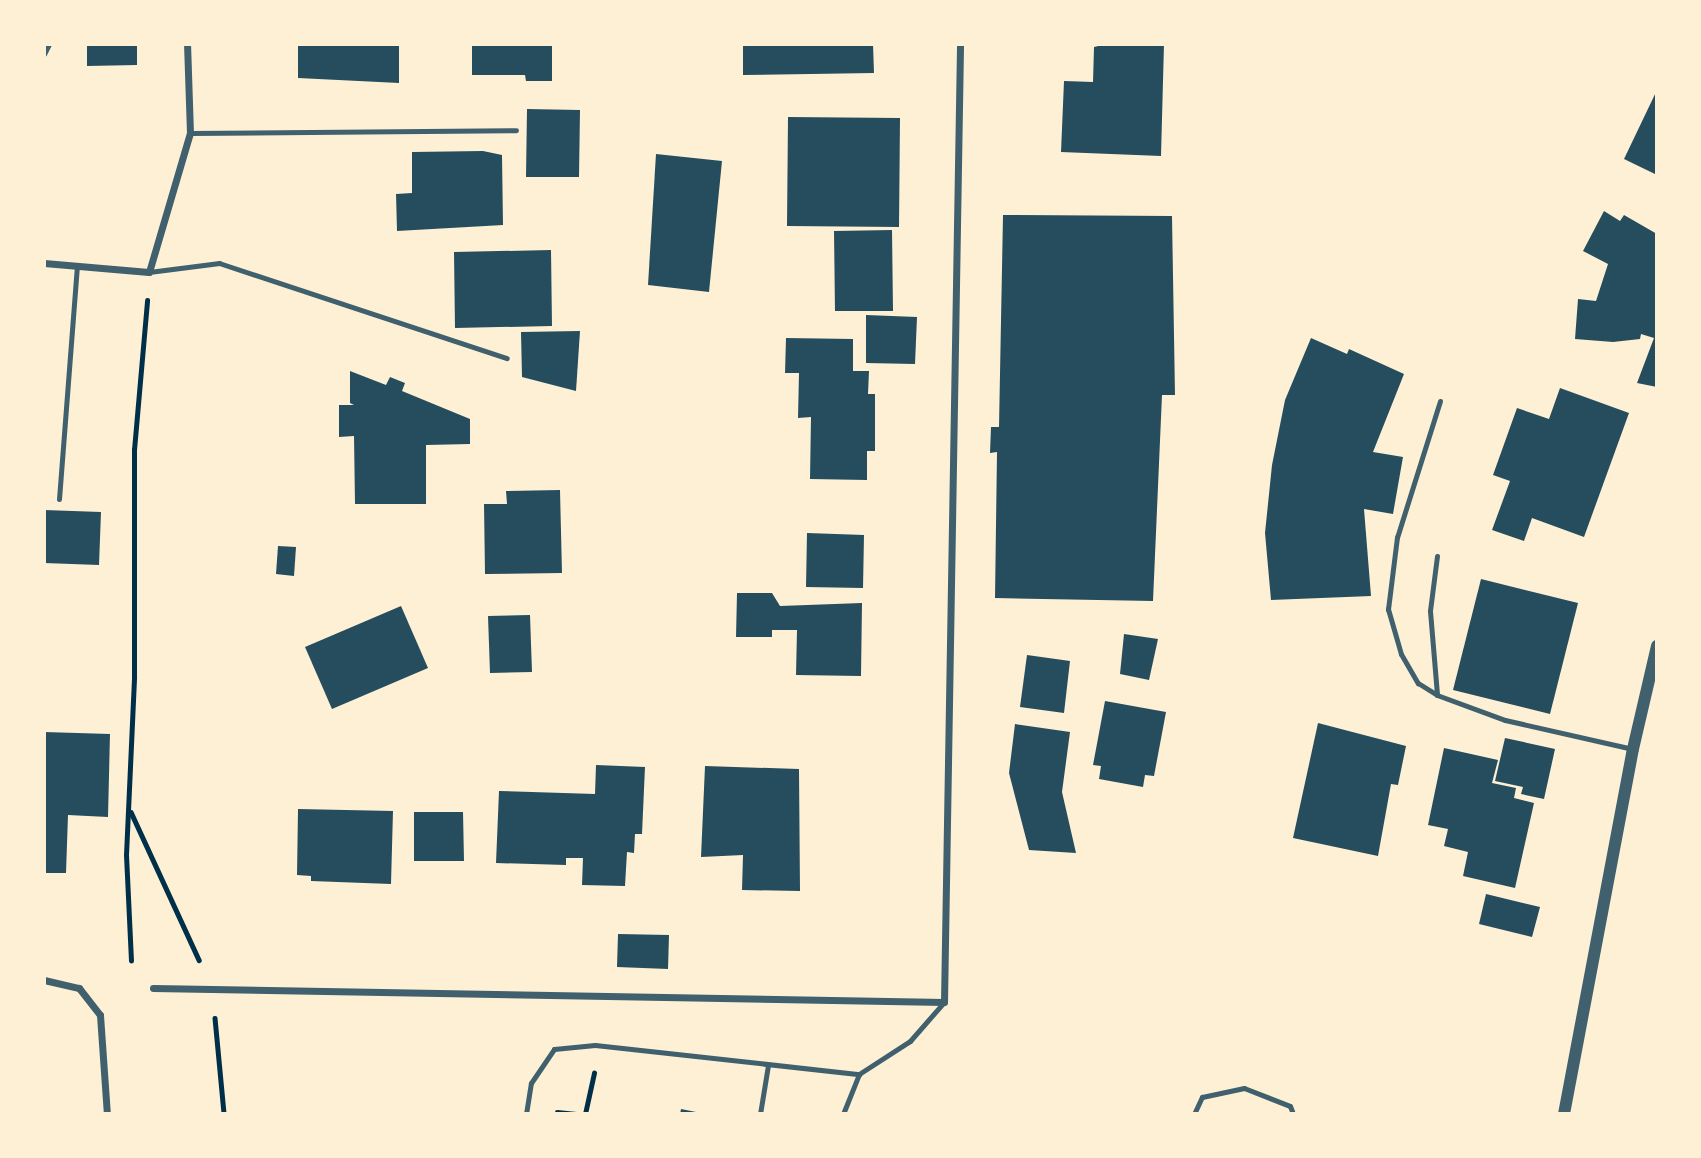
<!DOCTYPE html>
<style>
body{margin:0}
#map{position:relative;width:1701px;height:1158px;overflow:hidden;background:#fdf0d5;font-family:"Alegreya Sans",sans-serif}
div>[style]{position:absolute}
.building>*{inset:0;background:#264d5e}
.path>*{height:4.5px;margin:-2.25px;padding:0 2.25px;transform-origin:2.25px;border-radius:2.25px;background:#003049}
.service>*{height:5px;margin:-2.5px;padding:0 2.5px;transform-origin:2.5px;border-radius:2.5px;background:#3f606c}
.minor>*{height:7px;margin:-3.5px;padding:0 3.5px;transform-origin:3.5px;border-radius:3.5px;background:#3f606c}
.tertiary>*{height:12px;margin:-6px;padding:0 6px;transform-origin:6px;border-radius:6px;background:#3f606c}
span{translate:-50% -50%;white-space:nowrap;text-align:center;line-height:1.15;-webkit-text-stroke:7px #fdf0d5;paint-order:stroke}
.frame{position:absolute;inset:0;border:46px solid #fdf0d5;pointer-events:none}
</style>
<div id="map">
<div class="building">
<i style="clip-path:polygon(87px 44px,137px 44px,137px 65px,87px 66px)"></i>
<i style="clip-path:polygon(298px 44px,399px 44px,399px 83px,298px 78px)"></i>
<i style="clip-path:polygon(472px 44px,552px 44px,552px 81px,526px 81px,525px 75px,472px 75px)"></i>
<i style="clip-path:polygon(743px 44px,873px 44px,874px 73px,743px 75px)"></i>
<i style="clip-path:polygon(1107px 44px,1164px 44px,1161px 156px,1061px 152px,1064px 81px,1093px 82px,1094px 47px)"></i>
<i style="clip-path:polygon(1657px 90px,1657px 175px,1624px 159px)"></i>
<i style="clip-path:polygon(527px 109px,580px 110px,579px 177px,526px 177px)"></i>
<i style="clip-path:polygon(788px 117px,900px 118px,899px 227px,787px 226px)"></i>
<i style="clip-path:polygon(483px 151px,502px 155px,503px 225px,397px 231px,396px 194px,412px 193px,412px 152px)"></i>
<i style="clip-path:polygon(656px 154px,722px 161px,709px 292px,648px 285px)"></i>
<i style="clip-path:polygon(1604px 211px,1620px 221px,1624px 215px,1657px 234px,1657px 387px,1637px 383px,1654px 338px,1641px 334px,1640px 339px,1613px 342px,1575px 339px,1578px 299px,1596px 301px,1608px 264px,1583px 251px)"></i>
<i style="clip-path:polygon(1003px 215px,1172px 216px,1175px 395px,1162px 395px,1153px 601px,995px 598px,997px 452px,990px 453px,991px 427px,999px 427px)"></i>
<i style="clip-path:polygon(892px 230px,893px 311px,835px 311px,834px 231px)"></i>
<i style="clip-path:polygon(551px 250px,552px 326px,455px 328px,454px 252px)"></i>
<i style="clip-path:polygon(866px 315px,917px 317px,915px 364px,866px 363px)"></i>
<i style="clip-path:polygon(580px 331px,576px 391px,522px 377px,521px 332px)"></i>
<i style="clip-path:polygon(786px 338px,853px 339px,853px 371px,869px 371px,868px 394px,875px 394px,875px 451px,867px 451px,867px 480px,810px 479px,811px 417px,798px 418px,799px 373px,785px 373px)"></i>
<i style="clip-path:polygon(1311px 338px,1347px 354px,1349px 349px,1404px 374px,1373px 452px,1403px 457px,1393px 514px,1364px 509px,1371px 596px,1271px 600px,1265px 533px,1272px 465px,1285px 400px)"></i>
<i style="clip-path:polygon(350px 371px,386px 385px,390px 377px,405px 383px,402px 391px,470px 419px,470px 444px,426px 445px,426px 504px,355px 504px,354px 436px,339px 437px,339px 405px,354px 405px,350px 403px)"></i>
<i style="clip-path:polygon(1560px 388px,1629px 413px,1584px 537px,1532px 518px,1524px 541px,1492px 530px,1510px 481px,1493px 475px,1517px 408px,1549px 419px)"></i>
<i style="clip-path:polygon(560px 490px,562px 573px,485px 574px,484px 504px,507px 504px,506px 491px)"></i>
<i style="clip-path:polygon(44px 510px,101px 512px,99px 565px,44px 563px)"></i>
<i style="clip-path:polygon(807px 533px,864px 535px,863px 588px,806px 587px)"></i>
<i style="clip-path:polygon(278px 546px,296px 547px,294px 576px,276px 574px)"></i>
<i style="clip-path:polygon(1481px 579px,1578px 603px,1550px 714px,1453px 690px)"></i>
<i style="clip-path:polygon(737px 593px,772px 593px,780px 606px,862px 603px,861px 676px,796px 675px,797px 630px,772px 630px,772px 637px,736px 637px)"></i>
<i style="clip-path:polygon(401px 606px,428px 668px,332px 709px,305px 647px)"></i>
<i style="clip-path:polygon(530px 615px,532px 672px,490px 673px,488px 616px)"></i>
<i style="clip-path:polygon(1124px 634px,1158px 639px,1149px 680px,1120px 674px)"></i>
<i style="clip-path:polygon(1027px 655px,1070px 661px,1064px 713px,1020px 707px)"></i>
<i style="clip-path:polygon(1105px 701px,1166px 712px,1154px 776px,1145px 775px,1143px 787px,1099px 779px,1101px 766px,1093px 765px)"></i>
<i style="clip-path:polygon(1318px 723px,1406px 746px,1398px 785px,1391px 784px,1378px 856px,1293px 838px)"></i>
<i style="clip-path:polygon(1015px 724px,1070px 732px,1062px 792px,1076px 853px,1029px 850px,1009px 773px)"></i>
<i style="clip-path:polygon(44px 732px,110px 734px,108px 817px,68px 815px,66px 873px,44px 873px)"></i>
<i style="clip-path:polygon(1505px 738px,1555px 749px,1544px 799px,1521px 794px,1523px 787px,1495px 781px)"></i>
<i style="clip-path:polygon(1444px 748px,1498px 760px,1492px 783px,1516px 788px,1514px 798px,1534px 803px,1515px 888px,1463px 876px,1468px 852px,1444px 846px,1448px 829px,1428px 825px)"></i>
<i style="clip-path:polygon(596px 765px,645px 767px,642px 834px,635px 834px,634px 853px,627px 852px,625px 886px,582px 885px,583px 858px,566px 858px,566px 865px,496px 863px,499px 791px,595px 794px)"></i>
<i style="clip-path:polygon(705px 766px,799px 769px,800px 891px,742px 890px,743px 855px,701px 857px)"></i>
<i style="clip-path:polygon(298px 809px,393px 811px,391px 884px,311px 881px,311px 876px,297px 875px)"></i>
<i style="clip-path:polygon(414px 812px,463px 812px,464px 861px,414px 861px)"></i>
<i style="clip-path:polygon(1486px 894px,1540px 907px,1532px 937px,1479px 924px)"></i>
<i style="clip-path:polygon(618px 934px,669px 935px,668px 969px,617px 967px)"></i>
<i style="clip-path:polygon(681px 1109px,696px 1112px,696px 1114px,680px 1114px)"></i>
</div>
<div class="path">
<i style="left:131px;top:812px;width:163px;rotate:65.3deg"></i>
<i style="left:131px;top:961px;width:106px;rotate:-92.7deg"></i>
<i style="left:126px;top:855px;width:178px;rotate:-87.4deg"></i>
<i style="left:134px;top:677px;width:227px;rotate:-90deg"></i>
<i style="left:134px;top:450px;width:150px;rotate:-85deg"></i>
<i style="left:215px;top:1018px;width:96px;rotate:84.6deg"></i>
<i style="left:557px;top:1112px;width:19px;rotate:6deg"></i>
<i style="left:585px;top:1114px;width:42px;rotate:-77.6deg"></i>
</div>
<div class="service">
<i style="left:44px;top:54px;width:11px;rotate:-63deg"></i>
<i style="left:190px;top:133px;width:326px;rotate:-0.5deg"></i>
<i style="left:149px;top:272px;width:71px;rotate:-7.3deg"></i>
<i style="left:219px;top:263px;width:303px;rotate:18.3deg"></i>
<i style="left:1440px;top:401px;width:143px;rotate:107.5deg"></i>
<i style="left:1397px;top:537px;width:73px;rotate:97.1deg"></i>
<i style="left:1388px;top:609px;width:47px;rotate:73.9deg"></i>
<i style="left:1401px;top:654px;width:34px;rotate:60deg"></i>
<i style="left:1418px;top:683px;width:22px;rotate:32deg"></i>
<i style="left:1437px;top:695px;width:72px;rotate:20.2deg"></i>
<i style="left:1505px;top:720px;width:131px;rotate:12.8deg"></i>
<i style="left:59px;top:499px;width:234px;rotate:-85.6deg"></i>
<i style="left:1437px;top:556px;width:55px;rotate:97.3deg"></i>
<i style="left:1430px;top:611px;width:84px;rotate:85.2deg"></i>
<i style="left:526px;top:1114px;width:31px;rotate:-81deg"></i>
<i style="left:531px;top:1083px;width:41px;rotate:-55.9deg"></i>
<i style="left:554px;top:1049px;width:41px;rotate:-5.6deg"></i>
<i style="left:595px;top:1045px;width:266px;rotate:6.3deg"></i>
<i style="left:859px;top:1074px;width:61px;rotate:-32.9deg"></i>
<i style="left:910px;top:1041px;width:52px;rotate:-48.9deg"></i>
<i style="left:760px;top:1114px;width:50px;rotate:-80.7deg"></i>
<i style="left:843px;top:1114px;width:43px;rotate:-68.2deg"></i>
<i style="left:1194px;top:1114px;width:19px;rotate:-65deg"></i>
<i style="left:1202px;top:1097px;width:43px;rotate:-12.1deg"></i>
<i style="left:1244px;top:1088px;width:49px;rotate:21.4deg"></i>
<i style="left:1290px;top:1106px;width:9px;rotate:69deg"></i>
</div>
<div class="minor">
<i style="left:44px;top:263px;width:105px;rotate:4.9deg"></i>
<i style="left:149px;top:272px;width:145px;rotate:-73.6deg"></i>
<i style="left:190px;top:133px;width:89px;rotate:-91.9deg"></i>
<i style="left:44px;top:980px;width:36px;rotate:13deg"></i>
<i style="left:79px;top:988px;width:34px;rotate:52deg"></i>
<i style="left:100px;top:1015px;width:99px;rotate:86deg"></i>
<i style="left:153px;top:988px;width:791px;rotate:1.01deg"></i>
<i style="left:944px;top:1002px;width:958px;rotate:-89.04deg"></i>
</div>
<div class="tertiary">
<i style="left:1564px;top:1114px;width:371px;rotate:-79.3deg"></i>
<i style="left:1633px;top:749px;width:106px;rotate:-76.9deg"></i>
</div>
<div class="frame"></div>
</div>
